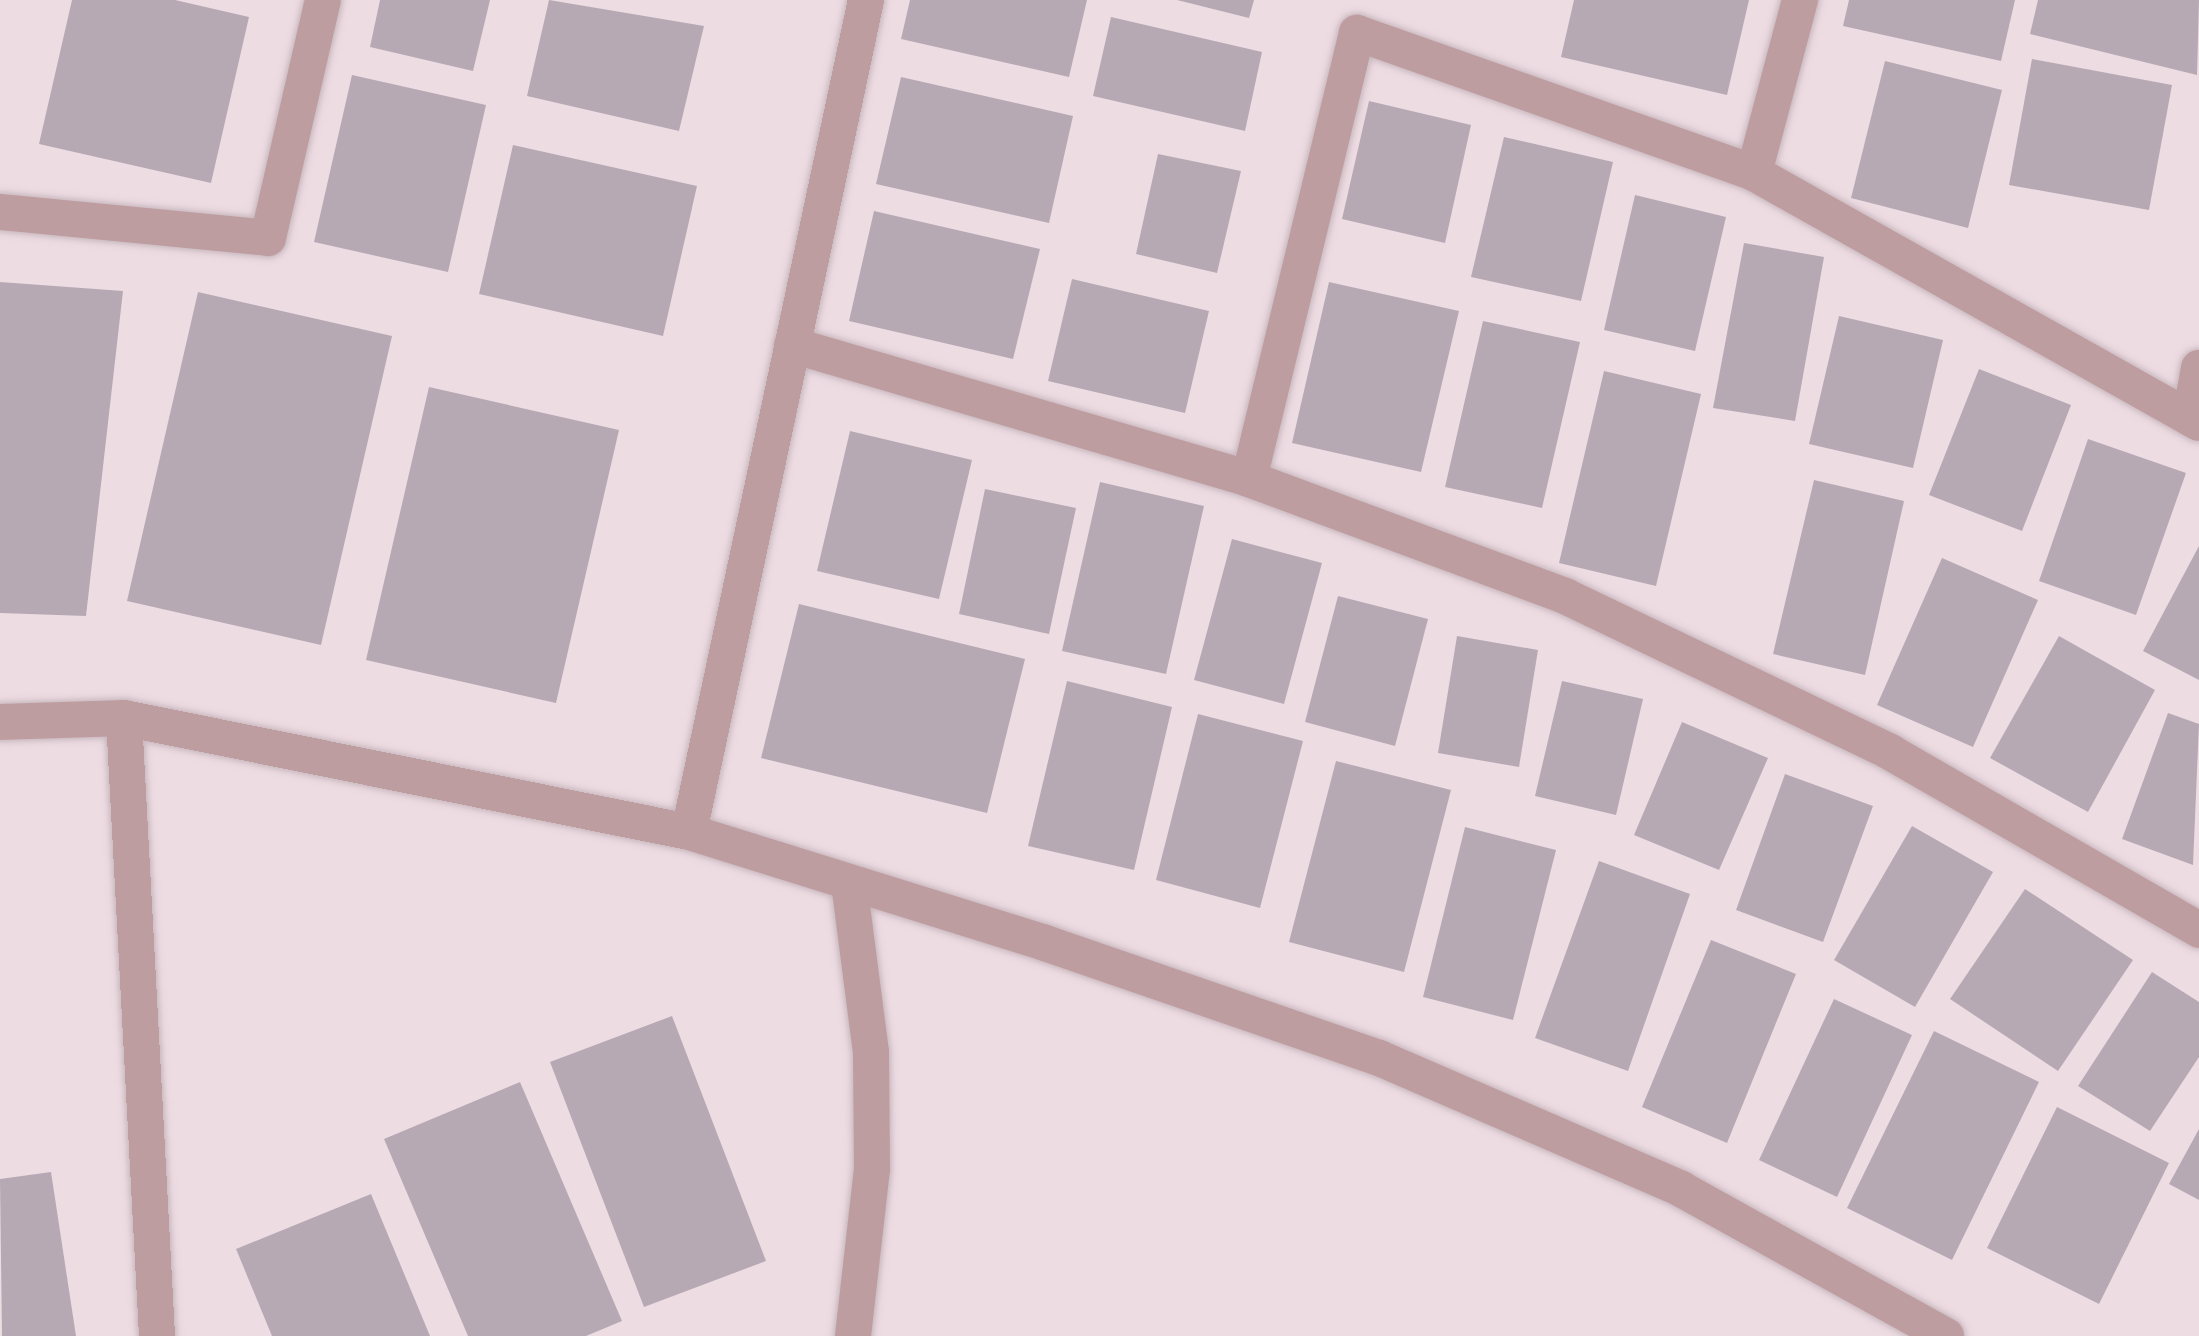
<!DOCTYPE html>
<style>
body{margin:0}
#map{position:relative;width:2199px;height:1336px;overflow:hidden;background:#eedce3;font-family:"Zilla Slab",serif}
div>[style]{position:absolute}
.building>*{inset:0;background:#b7a9b4}
.roads{filter:drop-shadow(0 0 3px #c8b8be) drop-shadow(0 0 3px #c8b8be)}
.minor>*{height:36px;margin:-18px;padding:0 18px;transform-origin:18px;border-radius:18px;background:#be9da1}
span{translate:-50% -50%;white-space:nowrap;text-align:center;line-height:1.15;-webkit-text-stroke:12px #fff;paint-order:stroke}
</style>
<div id="map">
<div class="building">
<i style="clip-path:polygon(72px 0,175px 0,249px 17px,211px 183px,39px 144px)"></i>
<i style="clip-path:polygon(380px 0,490px 0,473px 71px,370px 47px)"></i>
<i style="clip-path:polygon(549px 0,704px 26px,679px 131px,527px 96px)"></i>
<i style="clip-path:polygon(910px 0,1087px 0,1069px 77px,901px 39px)"></i>
<i style="clip-path:polygon(1177px 0,1254px 0,1249px 18px)"></i>
<i style="clip-path:polygon(1574px 0,1749px 0,1727px 95px,1561px 57px)"></i>
<i style="clip-path:polygon(1849px 0,2015px 0,2001px 61px,1843px 26px)"></i>
<i style="clip-path:polygon(2038px 0,2199px 0,2197px 75px,2030px 34px)"></i>
<i style="clip-path:polygon(1111px 17px,1262px 52px,1245px 131px,1093px 96px)"></i>
<i style="clip-path:polygon(2032px 59px,2172px 85px,2149px 210px,2009px 185px)"></i>
<i style="clip-path:polygon(1885px 61px,2002px 90px,1968px 228px,1851px 198px)"></i>
<i style="clip-path:polygon(352px 75px,486px 105px,448px 272px,314px 242px)"></i>
<i style="clip-path:polygon(901px 77px,1073px 116px,1049px 223px,876px 184px)"></i>
<i style="clip-path:polygon(1369px 101px,1471px 125px,1445px 243px,1342px 219px)"></i>
<i style="clip-path:polygon(1504px 137px,1613px 162px,1581px 301px,1471px 277px)"></i>
<i style="clip-path:polygon(513px 145px,697px 186px,663px 336px,479px 294px)"></i>
<i style="clip-path:polygon(1158px 154px,1241px 171px,1217px 273px,1136px 254px)"></i>
<i style="clip-path:polygon(1635px 195px,1726px 217px,1695px 351px,1604px 330px)"></i>
<i style="clip-path:polygon(874px 211px,1040px 249px,1013px 359px,849px 321px)"></i>
<i style="clip-path:polygon(1744px 243px,1824px 257px,1795px 421px,1713px 408px)"></i>
<i style="clip-path:polygon(1072px 279px,1209px 311px,1185px 413px,1048px 381px)"></i>
<i style="clip-path:polygon(0 282px,123px 291px,86px 616px,0 613px)"></i>
<i style="clip-path:polygon(1329px 282px,1459px 311px,1421px 472px,1292px 443px)"></i>
<i style="clip-path:polygon(198px 292px,392px 336px,321px 645px,127px 601px)"></i>
<i style="clip-path:polygon(1839px 316px,1943px 340px,1913px 468px,1809px 444px)"></i>
<i style="clip-path:polygon(1483px 321px,1580px 342px,1542px 508px,1445px 487px)"></i>
<i style="clip-path:polygon(1979px 369px,2071px 405px,2022px 531px,1929px 495px)"></i>
<i style="clip-path:polygon(1604px 371px,1701px 394px,1656px 586px,1559px 563px)"></i>
<i style="clip-path:polygon(429px 387px,619px 430px,556px 703px,366px 660px)"></i>
<i style="clip-path:polygon(850px 431px,972px 460px,939px 599px,817px 571px)"></i>
<i style="clip-path:polygon(2088px 439px,2186px 473px,2136px 615px,2039px 581px)"></i>
<i style="clip-path:polygon(1814px 480px,1904px 501px,1865px 675px,1773px 654px)"></i>
<i style="clip-path:polygon(1100px 482px,1204px 506px,1166px 674px,1062px 651px)"></i>
<i style="clip-path:polygon(985px 489px,1076px 508px,1049px 634px,959px 614px)"></i>
<i style="clip-path:polygon(1232px 539px,1322px 563px,1284px 704px,1194px 680px)"></i>
<i style="clip-path:polygon(2199px 546px,2199px 680px,2143px 651px)"></i>
<i style="clip-path:polygon(1942px 558px,2038px 600px,1973px 747px,1877px 705px)"></i>
<i style="clip-path:polygon(1338px 596px,1428px 619px,1395px 746px,1305px 722px)"></i>
<i style="clip-path:polygon(799px 604px,1025px 659px,987px 813px,761px 758px)"></i>
<i style="clip-path:polygon(1457px 636px,1538px 650px,1519px 767px,1438px 753px)"></i>
<i style="clip-path:polygon(2059px 636px,2155px 690px,2088px 812px,1990px 758px)"></i>
<i style="clip-path:polygon(1067px 681px,1172px 707px,1134px 870px,1028px 846px)"></i>
<i style="clip-path:polygon(1562px 681px,1643px 699px,1616px 815px,1535px 796px)"></i>
<i style="clip-path:polygon(2168px 713px,2199px 724px,2193px 865px,2122px 839px)"></i>
<i style="clip-path:polygon(1198px 714px,1303px 741px,1260px 908px,1156px 880px)"></i>
<i style="clip-path:polygon(1682px 722px,1768px 758px,1719px 870px,1634px 835px)"></i>
<i style="clip-path:polygon(1336px 761px,1451px 790px,1404px 972px,1289px 942px)"></i>
<i style="clip-path:polygon(1785px 774px,1873px 806px,1823px 942px,1736px 910px)"></i>
<i style="clip-path:polygon(1912px 826px,1993px 872px,1915px 1007px,1834px 960px)"></i>
<i style="clip-path:polygon(1465px 827px,1556px 850px,1513px 1020px,1423px 997px)"></i>
<i style="clip-path:polygon(1599px 861px,1690px 894px,1628px 1071px,1535px 1038px)"></i>
<i style="clip-path:polygon(2025px 889px,2133px 960px,2058px 1071px,1950px 999px)"></i>
<i style="clip-path:polygon(1711px 940px,1796px 974px,1727px 1143px,1642px 1107px)"></i>
<i style="clip-path:polygon(2152px 972px,2199px 1002px,2199px 1057px,2150px 1131px,2078px 1086px)"></i>
<i style="clip-path:polygon(1834px 999px,1912px 1035px,1837px 1197px,1759px 1160px)"></i>
<i style="clip-path:polygon(672px 1016px,766px 1261px,644px 1307px,550px 1062px)"></i>
<i style="clip-path:polygon(1934px 1031px,2039px 1082px,1952px 1260px,1847px 1208px)"></i>
<i style="clip-path:polygon(520px 1082px,622px 1321px,586px 1336px,468px 1336px,384px 1139px)"></i>
<i style="clip-path:polygon(2057px 1107px,2169px 1163px,2099px 1304px,1987px 1248px)"></i>
<i style="clip-path:polygon(2199px 1129px,2199px 1200px,2169px 1184px)"></i>
<i style="clip-path:polygon(51px 1172px,76px 1336px,2px 1336px,0 1179px)"></i>
<i style="clip-path:polygon(371px 1194px,430px 1336px,272px 1336px,236px 1249px)"></i>
</div>
<div class="roads">
<div class="minor">
<i style="left:1800px;top:0;width:179px;rotate:104.9deg"></i>
<i style="left:1754px;top:173px;width:510px;rotate:29.33deg"></i>
<i style="left:0;top:212px;width:269px;rotate:5.5deg"></i>
<i style="left:268px;top:238px;width:244px;rotate:-77deg"></i>
<i style="left:792px;top:345px;width:476px;rotate:16.3deg"></i>
<i style="left:1249px;top:479px;width:459px;rotate:-76.4deg"></i>
<i style="left:1357px;top:33px;width:421px;rotate:19.4deg"></i>
<i style="left:2190px;top:418px;width:51px;rotate:-79.8deg"></i>
<i style="left:1249px;top:479px;width:337px;rotate:20.3deg"></i>
<i style="left:1565px;top:596px;width:361px;rotate:25.6deg"></i>
<i style="left:1890px;top:752px;width:357px;rotate:29.9deg"></i>
<i style="left:124px;top:718px;width:619px;rotate:86.94deg"></i>
<i style="left:0;top:722px;width:124px;rotate:-1.8deg"></i>
<i style="left:124px;top:718px;width:576px;rotate:11.41deg"></i>
<i style="left:689px;top:832px;width:373px;rotate:17.3deg"></i>
<i style="left:1045px;top:943px;width:353px;rotate:19deg"></i>
<i style="left:1379px;top:1058px;width:329px;rotate:23.4deg"></i>
<i style="left:1681px;top:1189px;width:303px;rotate:29deg"></i>
<i style="left:689px;top:832px;width:851px;rotate:-77.99deg"></i>
<i style="left:849px;top:883px;width:170px;rotate:82.6deg"></i>
<i style="left:871px;top:1052px;width:117px;rotate:89.5deg"></i>
<i style="left:872px;top:1169px;width:168px;rotate:96.5deg"></i>
</div>
</div>
</div>
